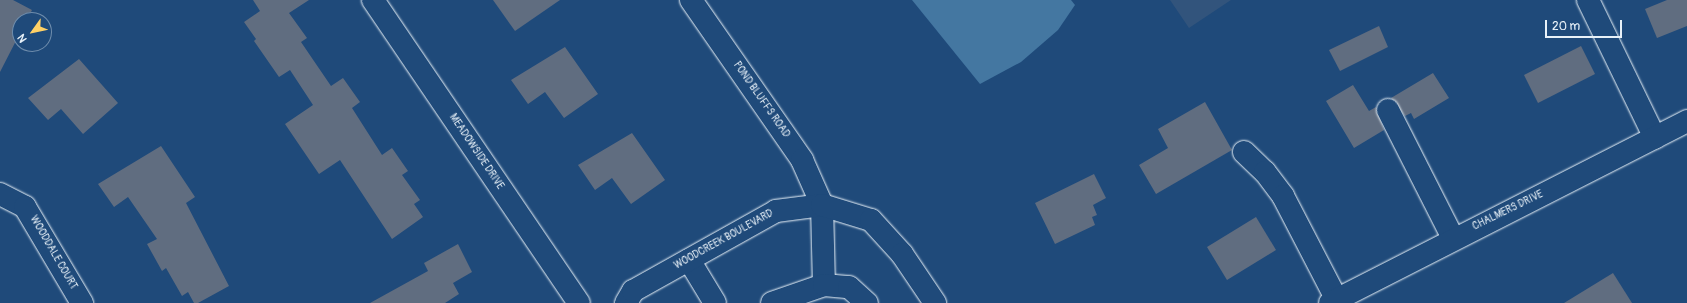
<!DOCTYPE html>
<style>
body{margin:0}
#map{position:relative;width:1687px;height:303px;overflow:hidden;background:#1f4a7a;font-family:Pangolin,sans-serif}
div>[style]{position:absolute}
.built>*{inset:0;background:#32547c}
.water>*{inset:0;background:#4477a1}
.building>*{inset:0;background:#606d80}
.roads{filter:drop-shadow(0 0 1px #e8f1f8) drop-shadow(0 0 1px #e8f1f8)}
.minor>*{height:22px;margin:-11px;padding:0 11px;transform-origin:11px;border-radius:11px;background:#1f4a7a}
span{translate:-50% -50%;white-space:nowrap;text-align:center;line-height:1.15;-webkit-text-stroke:3px #1f4a7a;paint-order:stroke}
.street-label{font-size:10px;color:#e8f1f8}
.north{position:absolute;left:12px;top:12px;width:40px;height:40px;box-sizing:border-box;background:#1f4a7a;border:1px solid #6f8dac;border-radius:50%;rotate:237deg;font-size:11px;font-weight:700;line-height:16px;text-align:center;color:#e8f1f8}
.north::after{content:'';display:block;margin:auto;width:14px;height:18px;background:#ffd166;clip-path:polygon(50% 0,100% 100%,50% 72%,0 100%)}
.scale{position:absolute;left:1545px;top:20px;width:77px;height:18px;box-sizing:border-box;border:2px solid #e8f1f8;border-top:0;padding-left:5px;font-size:12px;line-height:14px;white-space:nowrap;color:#e8f1f8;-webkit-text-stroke:3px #1f4a7a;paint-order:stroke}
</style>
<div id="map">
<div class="built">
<i style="clip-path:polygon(1170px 0,1231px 0,1189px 28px)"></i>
</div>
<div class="water">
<i style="clip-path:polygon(912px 0,1071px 0,1075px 5px,1058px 30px,1021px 62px,980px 84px)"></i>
</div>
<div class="building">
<i style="clip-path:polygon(0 0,13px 0,32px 10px,27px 20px,20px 20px,20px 33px,0 72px)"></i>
<i style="clip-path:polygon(253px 0,309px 0,289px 13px,307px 38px,301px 42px,331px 86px,343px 78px,360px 102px,352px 108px,382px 155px,392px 148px,408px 171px,402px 175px,420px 200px,414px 204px,423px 217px,392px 239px,340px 160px,319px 174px,285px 124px,313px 105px,290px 70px,279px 77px,254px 41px,256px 39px,244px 22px,260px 11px)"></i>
<i style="clip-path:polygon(493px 0,560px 0,515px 31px)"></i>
<i style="clip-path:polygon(1667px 0,1687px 0,1687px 26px,1657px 38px,1645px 9px)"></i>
<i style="clip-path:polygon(1379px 26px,1388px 47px,1340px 71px,1329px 50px)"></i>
<i style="clip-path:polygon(1581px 46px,1595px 74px,1538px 103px,1524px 75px)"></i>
<i style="clip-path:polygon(565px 47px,598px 94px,564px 118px,545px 92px,528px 104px,511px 80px)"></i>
<i style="clip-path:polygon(79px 59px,118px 103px,83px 134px,61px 109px,48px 120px,28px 98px)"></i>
<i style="clip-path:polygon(1433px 73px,1449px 98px,1414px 119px,1411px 113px,1405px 116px,1391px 98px)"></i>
<i style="clip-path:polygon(1353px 85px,1369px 111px,1376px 107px,1384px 130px,1354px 148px,1326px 101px)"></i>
<i style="clip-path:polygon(1205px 102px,1232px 150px,1156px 194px,1139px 165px,1168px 148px,1158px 129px)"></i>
<i style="clip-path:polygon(632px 133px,665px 180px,631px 204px,612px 178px,595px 190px,578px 165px)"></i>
<i style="clip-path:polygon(161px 146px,195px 197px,186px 203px,229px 286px,198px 303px,194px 303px,188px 292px,182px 296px,166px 268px,162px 271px,147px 244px,157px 239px,128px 197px,114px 207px,98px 184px)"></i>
<i style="clip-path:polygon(1094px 174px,1106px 198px,1093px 205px,1097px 215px,1092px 217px,1095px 225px,1055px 244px,1035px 203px)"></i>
<i style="clip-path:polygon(1256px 217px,1276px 250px,1227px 280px,1207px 247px)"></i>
<i style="clip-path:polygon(458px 244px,472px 272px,453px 283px,459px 294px,445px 303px,370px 303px,428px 271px,424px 263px)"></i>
<i style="clip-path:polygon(1613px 273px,1632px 303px,1564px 303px)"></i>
</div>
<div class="roads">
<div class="minor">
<i style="left:373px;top:0;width:366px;rotate:55.8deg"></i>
<i style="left:691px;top:0;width:195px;rotate:55.2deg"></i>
<i style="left:802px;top:160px;width:49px;rotate:66deg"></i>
<i style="left:822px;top:205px;width:80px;rotate:88.6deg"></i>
<i style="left:1588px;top:0;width:153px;rotate:64.1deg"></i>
<i style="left:1388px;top:110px;width:144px;rotate:63.1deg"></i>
<i style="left:1244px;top:152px;width:29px;rotate:44deg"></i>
<i style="left:1265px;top:172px;width:30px;rotate:53deg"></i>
<i style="left:1283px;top:196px;width:117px;rotate:62.6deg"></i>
<i style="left:0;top:194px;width:28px;rotate:27deg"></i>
<i style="left:25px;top:207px;width:112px;rotate:59.3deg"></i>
<i style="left:689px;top:260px;width:50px;rotate:58.8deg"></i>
<i style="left:626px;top:303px;width:14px;rotate:-60deg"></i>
<i style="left:633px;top:291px;width:164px;rotate:-29.2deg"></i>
<i style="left:776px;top:211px;width:46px;rotate:-7.4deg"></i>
<i style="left:822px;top:205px;width:51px;rotate:17deg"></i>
<i style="left:871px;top:220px;width:46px;rotate:47.6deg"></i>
<i style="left:902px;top:254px;width:59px;rotate:56deg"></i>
<i style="left:772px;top:303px;width:55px;rotate:-19.1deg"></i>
<i style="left:824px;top:285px;width:25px;rotate:5deg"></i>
<i style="left:849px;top:287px;width:24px;rotate:42deg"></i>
<i style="left:1330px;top:303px;width:401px;rotate:-27deg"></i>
</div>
</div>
<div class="street-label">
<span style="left:761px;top:100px;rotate:55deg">POND BLUFFS ROAD</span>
<span style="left:476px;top:152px;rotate:56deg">MEADOWSIDE DRIVE</span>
<span style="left:1508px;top:211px;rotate:-26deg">CHALMERS DRIVE</span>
<span style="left:724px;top:240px;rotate:-29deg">WOODCREEK BOULEVARD</span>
<span style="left:53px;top:253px;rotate:60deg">WOODDALE COURT</span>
</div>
<div class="north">N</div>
<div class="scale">20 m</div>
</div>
